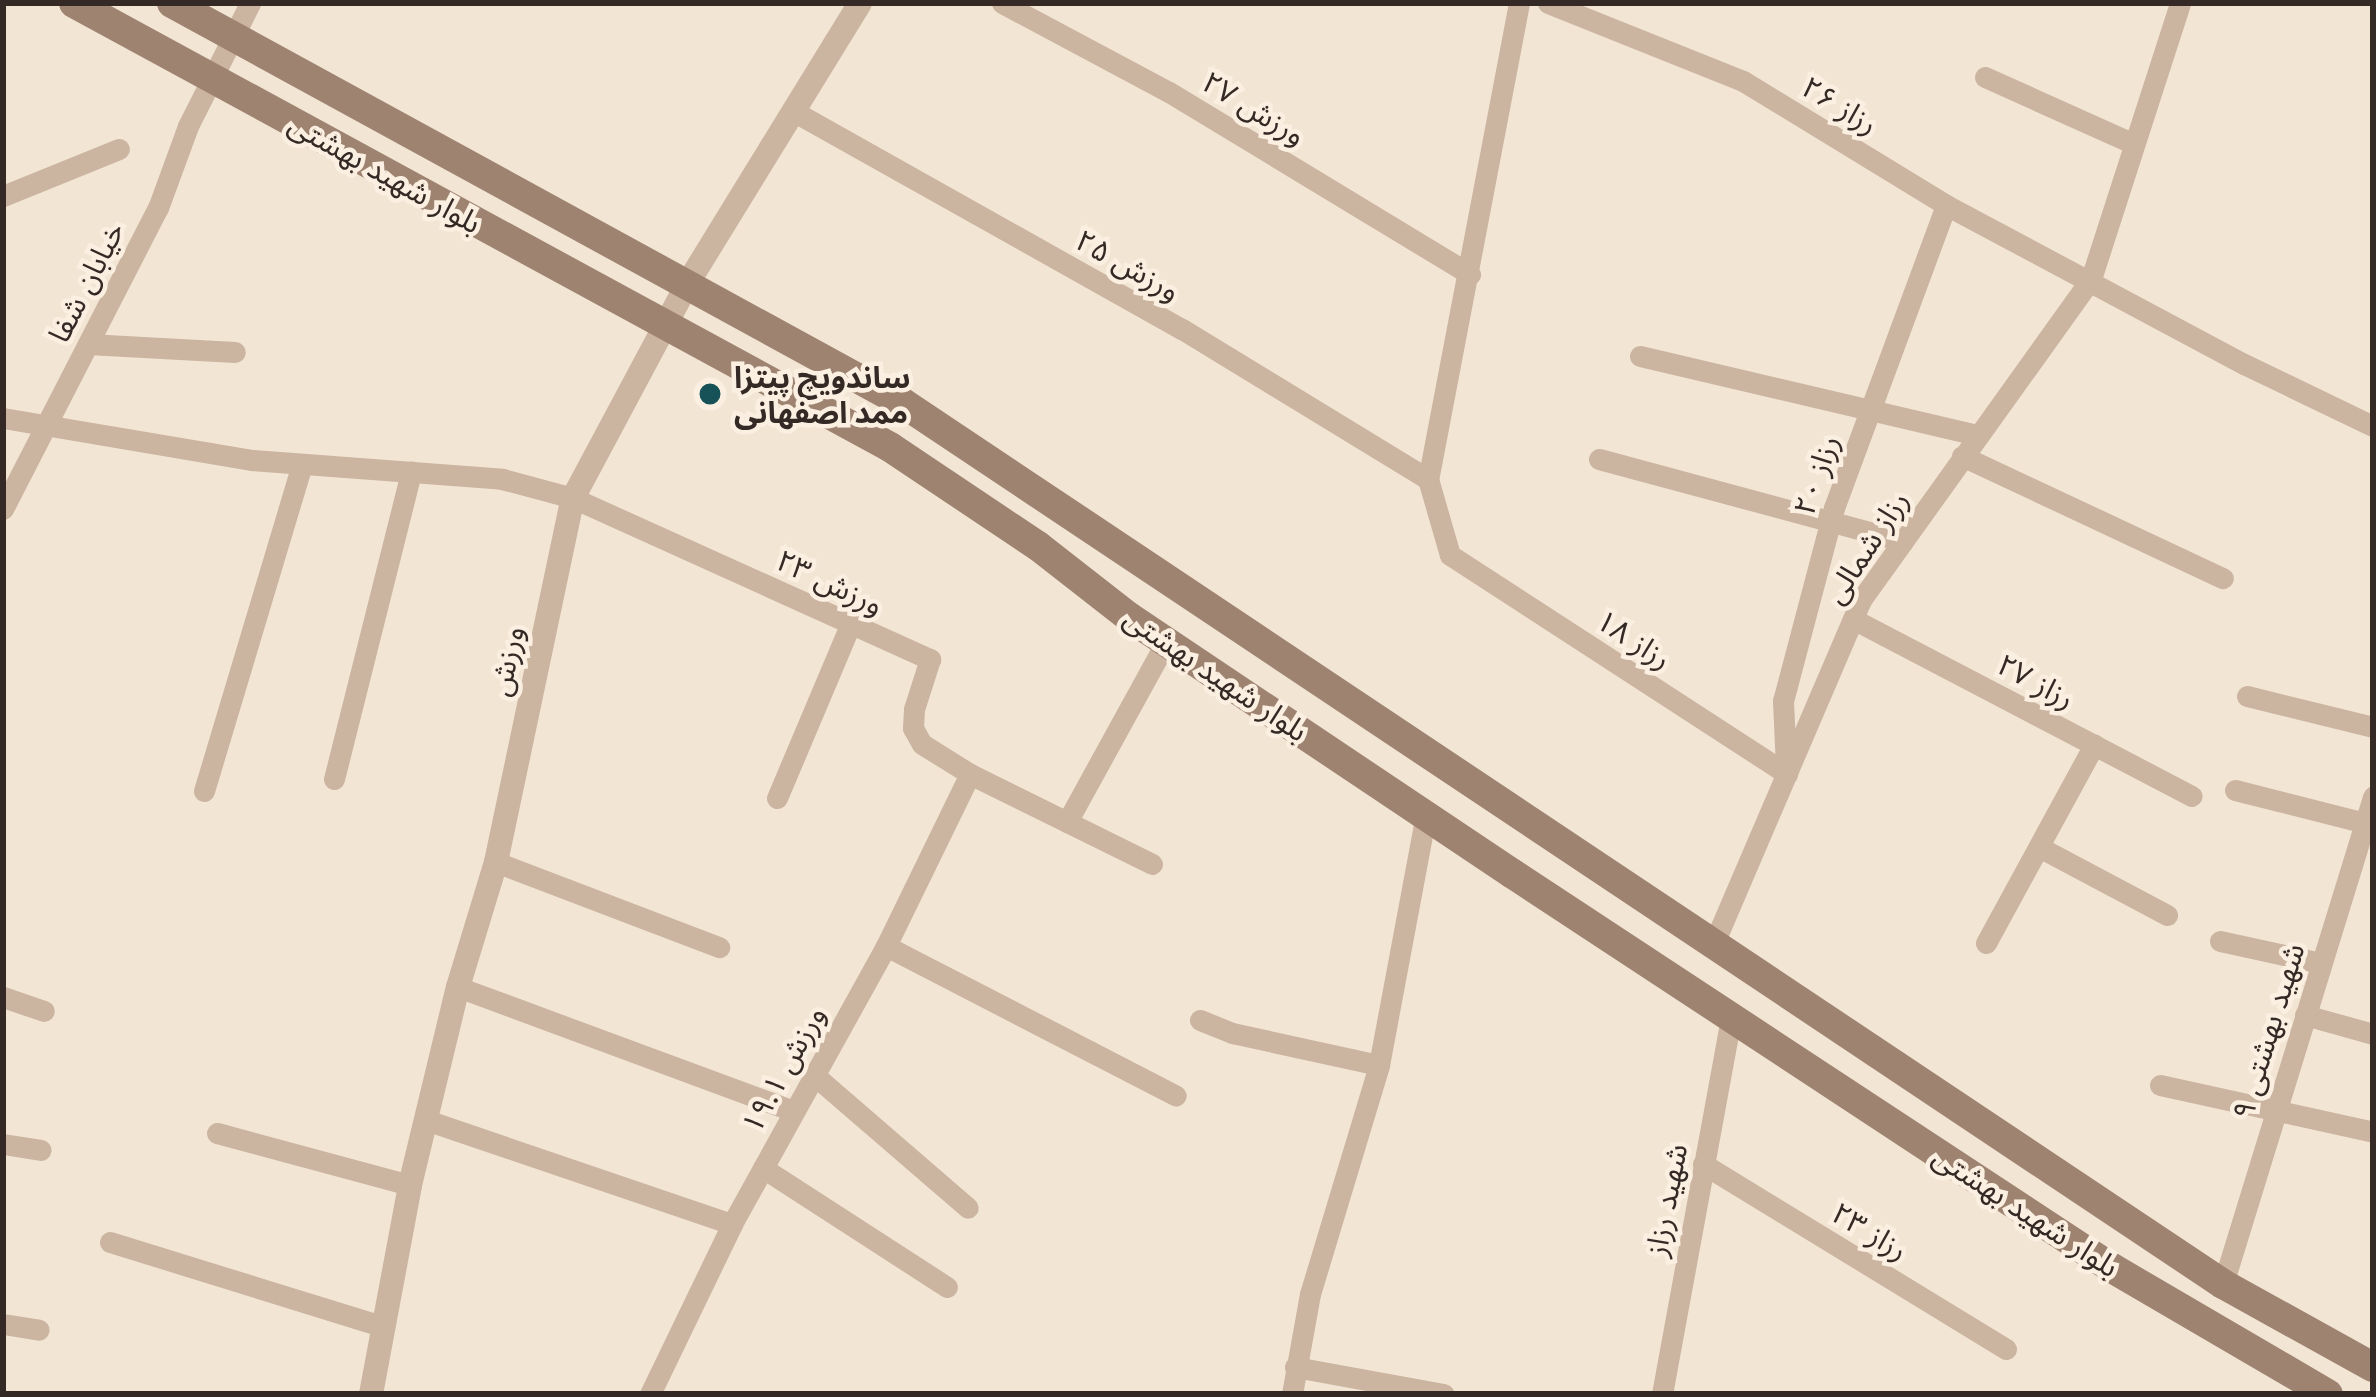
<!DOCTYPE html>
<meta charset="utf-8">
<style>
body{margin:0}
#map{position:relative;width:2376px;height:1397px;overflow:hidden;background:#f2e5d4;font-family:Inter,"Noto Sans Arabic",sans-serif}
div>[style]{position:absolute}
.minor>*{height:21px;margin:-10.5px;padding:0 10.5px;transform-origin:10.5px;border-radius:10.5px;background:#cbb4a0}
.tertiary>*{height:24px;margin:-12px;padding:0 12px;transform-origin:12px;border-radius:12px;background:#cbb4a0}
.secondary>*{height:30px;margin:-15px;padding:0 15px;transform-origin:15px;border-radius:15px;background:#9e8371}
.dots>*{width:33px;height:33px;translate:-50% -50%;box-sizing:border-box;border:6px solid #faefe1;border-radius:50%}
span{translate:-50% -50%;white-space:nowrap;text-align:center;line-height:1.15;-webkit-text-stroke:9px #faefe1;paint-order:stroke}
.street-label{font-size:30px;color:#342924}
.poi-label{font-size:30px;color:#342924;font-weight:700}
.left{translate:0 -50%;text-align:left}
.frame{position:absolute;inset:0;border:6px solid #342924;pointer-events:none}
</style>
<div id="map">
<div class="minor">
<i style="left:1002px;top:3px;width:189px;rotate:28.1deg"></i>
<i style="left:1169px;top:92px;width:352px;rotate:31.2deg"></i>
<i style="left:1519px;top:3px;width:485px;rotate:100.8deg"></i>
<i style="left:1428px;top:479px;width:79px;rotate:73.9deg"></i>
<i style="left:1450px;top:555px;width:402px;rotate:33deg"></i>
<i style="left:1548px;top:3px;width:210px;rotate:21.8deg"></i>
<i style="left:1743px;top:81px;width:238px;rotate:31.4deg"></i>
<i style="left:1946px;top:205px;width:338px;rotate:28.1deg"></i>
<i style="left:2244px;top:364px;width:143px;rotate:25.7deg"></i>
<i style="left:1985px;top:77px;width:161px;rotate:24.2deg"></i>
<i style="left:793px;top:111px;width:446px;rotate:29.3deg"></i>
<i style="left:1182px;top:329px;width:288px;rotate:31.4deg"></i>
<i style="left:3px;top:196px;width:125px;rotate:-22.1deg"></i>
<i style="left:88px;top:344px;width:147px;rotate:3.1deg"></i>
<i style="left:1640px;top:356px;width:345px;rotate:13.2deg"></i>
<i style="left:3px;top:418px;width:253px;rotate:9.6deg"></i>
<i style="left:252px;top:460px;width:251px;rotate:4.3deg"></i>
<i style="left:502px;top:479px;width:73px;rotate:15deg"></i>
<i style="left:573px;top:498px;width:392px;rotate:24.3deg"></i>
<i style="left:930px;top:659px;width:52px;rotate:107.7deg"></i>
<i style="left:914px;top:709px;width:19px;rotate:93deg"></i>
<i style="left:913px;top:728px;width:18px;rotate:61deg"></i>
<i style="left:922px;top:744px;width:57px;rotate:32deg"></i>
<i style="left:970px;top:774px;width:203px;rotate:26.3deg"></i>
<i style="left:1962px;top:456px;width:288px;rotate:25.1deg"></i>
<i style="left:1599px;top:459px;width:315px;rotate:15.1deg"></i>
<i style="left:3px;top:509px;width:339px;rotate:-62.8deg"></i>
<i style="left:158px;top:208px;width:87px;rotate:-69.9deg"></i>
<i style="left:188px;top:126px;width:138px;rotate:-63.2deg"></i>
<i style="left:1853px;top:619px;width:382px;rotate:27.6deg"></i>
<i style="left:2247px;top:696px;width:130px;rotate:13.8deg"></i>
<i style="left:1786px;top:767px;width:66px;rotate:-92.6deg"></i>
<i style="left:1783px;top:701px;width:200px;rotate:-75.2deg"></i>
<i style="left:1834px;top:508px;width:323px;rotate:-69.7deg"></i>
<i style="left:334px;top:779px;width:317px;rotate:-75.9deg"></i>
<i style="left:2235px;top:790px;width:142px;rotate:14.2deg"></i>
<i style="left:204px;top:791px;width:341px;rotate:-73.3deg"></i>
<i style="left:777px;top:798px;width:188px;rotate:-67.1deg"></i>
<i style="left:1067px;top:822px;width:205px;rotate:-61.2deg"></i>
<i style="left:2039px;top:847px;width:145px;rotate:28deg"></i>
<i style="left:496px;top:862px;width:239px;rotate:20.9deg"></i>
<i style="left:2220px;top:941px;width:103px;rotate:12.3deg"></i>
<i style="left:1714px;top:943px;width:373px;rotate:-66.8deg"></i>
<i style="left:1861px;top:600px;width:395px;rotate:-54.4deg"></i>
<i style="left:2091px;top:279px;width:290px;rotate:-72.1deg"></i>
<i style="left:1986px;top:943px;width:226px;rotate:-61.4deg"></i>
<i style="left:886px;top:946px;width:326px;rotate:27.3deg"></i>
<i style="left:458px;top:987px;width:358px;rotate:20.3deg"></i>
<i style="left:3px;top:997px;width:43px;rotate:18.9deg"></i>
<i style="left:2305px;top:1015px;width:71px;rotate:15.6deg"></i>
<i style="left:1200px;top:1020px;width:35px;rotate:22deg"></i>
<i style="left:1232px;top:1033px;width:150px;rotate:12.3deg"></i>
<i style="left:814px;top:1075px;width:203px;rotate:40.8deg"></i>
<i style="left:2160px;top:1085px;width:218px;rotate:12.4deg"></i>
<i style="left:429px;top:1121px;width:320px;rotate:18.8deg"></i>
<i style="left:217px;top:1133px;width:200px;rotate:15.1deg"></i>
<i style="left:3px;top:1144px;width:38px;rotate:9deg"></i>
<i style="left:1703px;top:1164px;width:355px;rotate:31.4deg"></i>
<i style="left:763px;top:1168px;width:219px;rotate:32.9deg"></i>
<i style="left:110px;top:1242px;width:287px;rotate:17.2deg"></i>
<i style="left:2223px;top:1284px;width:510px;rotate:-72.88deg"></i>
<i style="left:3px;top:1324px;width:36px;rotate:9deg"></i>
<i style="left:1295px;top:1367px;width:151px;rotate:10.3deg"></i>
<i style="left:650px;top:1394px;width:189px;rotate:-64.2deg"></i>
<i style="left:732px;top:1224px;width:318px;rotate:-61deg"></i>
<i style="left:886px;top:946px;width:191px;rotate:-64deg"></i>
<i style="left:1292px;top:1394px;width:102px;rotate:-79.8deg"></i>
<i style="left:1310px;top:1294px;width:239px;rotate:-73.2deg"></i>
<i style="left:1379px;top:1065px;width:254px;rotate:-79.4deg"></i>
<i style="left:1662px;top:1394px;width:383px;rotate:-79.6deg"></i>
</div>
<div class="tertiary">
<i style="left:371px;top:1394px;width:213px;rotate:-79.4deg"></i>
<i style="left:410px;top:1185px;width:204px;rotate:-76.4deg"></i>
<i style="left:458px;top:987px;width:131px;rotate:-73.1deg"></i>
<i style="left:496px;top:862px;width:372px;rotate:-78.1deg"></i>
<i style="left:573px;top:498px;width:240px;rotate:-61.9deg"></i>
<i style="left:686px;top:286px;width:332px;rotate:-58.4deg"></i>
</div>
<div class="secondary">
<i style="left:74px;top:3px;width:929px;rotate:28.55deg"></i>
<i style="left:890px;top:447px;width:178px;rotate:33.8deg"></i>
<i style="left:1038px;top:546px;width:115px;rotate:38deg"></i>
<i style="left:1129px;top:617px;width:462px;rotate:33.8deg"></i>
<i style="left:1513px;top:874px;width:717px;rotate:33.34deg"></i>
<i style="left:2112px;top:1268px;width:250px;rotate:30.3deg"></i>
<i style="left:172px;top:3px;width:833px;rotate:28.69deg"></i>
<i style="left:903px;top:403px;width:1587px;rotate:33.72deg"></i>
<i style="left:2223px;top:1284px;width:171px;rotate:29deg"></i>
</div>
<div class="dots">
<i style="left:710px;top:394px;background:#175258"></i>
</div>
<div class="street-label">
<span style="left:1840px;top:105px;rotate:31deg">رزاز ۲۶</span>
<span style="left:1254px;top:108px;rotate:31deg">ورزش ۲۷</span>
<span style="left:385px;top:173px;rotate:29deg">بلوار شهید بهشتی</span>
<span style="left:1128px;top:265px;rotate:29deg">ورزش ۲۵</span>
<span style="left:86px;top:282px;rotate:-63deg">خیابان شفا</span>
<span style="left:1816px;top:475px;rotate:-71deg">رزاز ۲۰</span>
<span style="left:1866px;top:547px;rotate:-57deg">رزاز شمالی</span>
<span style="left:830px;top:582px;rotate:25deg">ورزش ۲۳</span>
<span style="left:1634px;top:639px;rotate:33deg">رزاز ۱۸</span>
<span style="left:506px;top:661px;rotate:-78deg">ورزش</span>
<span style="left:1216px;top:674px;rotate:34deg">بلوار شهید بهشتی</span>
<span style="left:2036px;top:681px;rotate:28deg">رزاز ۲۷</span>
<span style="left:2268px;top:1031px;rotate:-73deg">شهید بهشتی ۹</span>
<span style="left:783px;top:1069px;rotate:-61deg">ورزش ۱۹.۱</span>
<span style="left:1666px;top:1200px;rotate:-79deg">شهید رزاز</span>
<span style="left:2026px;top:1211px;rotate:33deg">بلوار شهید بهشتی</span>
<span style="left:1870px;top:1231px;rotate:31deg">رزاز ۲۳</span>
</div>
<div class="poi-label">
<span class="left" style="left:734px;top:394px">ساندویچ پیتزا<br>ممد اصفهانی</span>
</div>
<div class="frame"></div>
</div>
